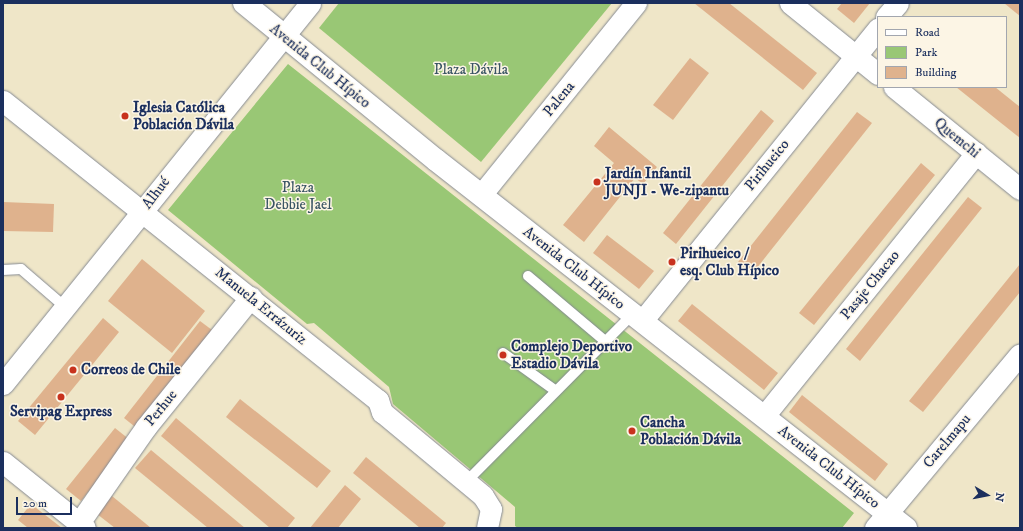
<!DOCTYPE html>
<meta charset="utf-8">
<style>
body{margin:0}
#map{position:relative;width:1023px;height:531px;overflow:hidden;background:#efe6c8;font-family:"IM FELL DW Pica",serif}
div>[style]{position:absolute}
.green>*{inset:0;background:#99c775}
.building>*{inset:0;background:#dfb28d}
.roads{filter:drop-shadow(0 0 1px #858a93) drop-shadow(0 0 1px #858a93)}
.service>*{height:10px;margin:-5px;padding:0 5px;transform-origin:5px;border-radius:5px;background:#fff}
.minor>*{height:21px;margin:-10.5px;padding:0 10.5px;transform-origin:10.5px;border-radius:10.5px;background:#fff}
.tertiary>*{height:22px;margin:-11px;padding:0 11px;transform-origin:11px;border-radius:11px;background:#fff}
.dots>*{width:11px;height:11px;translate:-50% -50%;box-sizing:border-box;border:2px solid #fcf5e5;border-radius:50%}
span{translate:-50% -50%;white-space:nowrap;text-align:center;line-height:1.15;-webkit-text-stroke:3px #fcf5e5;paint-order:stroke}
.street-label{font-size:15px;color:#1b2f5e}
.park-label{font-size:15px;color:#3a5564}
.poi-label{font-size:15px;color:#1b2f5e;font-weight:700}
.left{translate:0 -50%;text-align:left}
.frame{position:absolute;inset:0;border:4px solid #1b2f5e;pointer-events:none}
.legend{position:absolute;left:877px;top:16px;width:130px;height:72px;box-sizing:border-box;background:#fcf5e5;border:1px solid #a2a6af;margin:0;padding:5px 7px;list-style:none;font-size:12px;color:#1b2f5e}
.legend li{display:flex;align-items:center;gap:8px;height:20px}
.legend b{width:20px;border:1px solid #a2a6af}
.north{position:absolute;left:967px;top:475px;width:40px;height:40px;-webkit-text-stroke:3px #fcf5e5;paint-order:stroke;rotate:100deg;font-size:11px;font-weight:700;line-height:16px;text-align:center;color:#1b2f5e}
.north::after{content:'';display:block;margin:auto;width:14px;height:18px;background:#1b2f5e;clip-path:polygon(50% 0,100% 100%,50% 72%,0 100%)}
.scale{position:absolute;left:16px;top:497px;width:56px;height:18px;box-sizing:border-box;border:2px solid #1b2f5e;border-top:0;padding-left:5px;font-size:12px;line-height:14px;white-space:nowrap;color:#1b2f5e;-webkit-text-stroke:3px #fcf5e5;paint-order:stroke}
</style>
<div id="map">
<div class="green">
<i style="clip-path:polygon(339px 3px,612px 3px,481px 162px,319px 28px)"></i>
<i style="clip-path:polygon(288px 64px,854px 513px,842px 528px,518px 528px,515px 526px,515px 507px,393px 404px,389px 387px,314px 323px,307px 324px,168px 210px)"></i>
</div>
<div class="building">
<i style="clip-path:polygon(694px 3px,729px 3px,817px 73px,803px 90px)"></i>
<i style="clip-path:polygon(842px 3px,870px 3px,854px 23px,837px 9px)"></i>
<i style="clip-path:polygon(1004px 3px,1020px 3px,1020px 16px)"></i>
<i style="clip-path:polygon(690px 58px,709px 73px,673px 120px,653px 105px)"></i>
<i style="clip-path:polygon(956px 87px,995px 87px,1020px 107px,1020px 138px)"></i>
<i style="clip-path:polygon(761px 110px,774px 121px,676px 244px,663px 233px)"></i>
<i style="clip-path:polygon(857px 112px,872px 123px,752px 274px,738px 262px)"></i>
<i style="clip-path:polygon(609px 127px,657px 167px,643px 184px,635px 178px,584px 242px,563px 225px,614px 163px,594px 146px)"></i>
<i style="clip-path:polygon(921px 163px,935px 175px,814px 325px,799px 313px)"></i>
<i style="clip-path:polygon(968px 197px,982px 208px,860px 361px,846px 349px)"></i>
<i style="clip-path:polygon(3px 202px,54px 204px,53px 232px,3px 231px)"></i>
<i style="clip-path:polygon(607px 235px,654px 271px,639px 289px,593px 253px)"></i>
<i style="clip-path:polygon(142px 259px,205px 311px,172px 353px,108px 301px)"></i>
<i style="clip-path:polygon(1020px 264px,1020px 292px,923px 412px,909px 401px)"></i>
<i style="clip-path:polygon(692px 304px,778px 373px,764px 390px,678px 321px)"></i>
<i style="clip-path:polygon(103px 318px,119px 332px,35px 435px,18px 421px)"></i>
<i style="clip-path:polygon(200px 321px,216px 333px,139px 430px,124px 418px)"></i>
<i style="clip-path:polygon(802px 395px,888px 464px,875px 481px,789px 412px)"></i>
<i style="clip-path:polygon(240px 399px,331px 471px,317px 488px,226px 417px)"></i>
<i style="clip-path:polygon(176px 418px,295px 518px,287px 528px,270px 528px,161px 436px)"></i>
<i style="clip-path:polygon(115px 428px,130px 440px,81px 501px,66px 489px)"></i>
<i style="clip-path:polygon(151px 450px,245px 528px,208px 528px,135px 468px)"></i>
<i style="clip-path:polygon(366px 457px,446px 523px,442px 528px,420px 528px,353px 473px)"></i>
<i style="clip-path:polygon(345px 485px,361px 499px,338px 528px,310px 528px)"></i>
<i style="clip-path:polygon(112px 496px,151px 528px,115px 528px,97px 514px)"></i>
<i style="clip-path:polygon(31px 504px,62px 528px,28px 528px,18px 520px)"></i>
</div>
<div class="roads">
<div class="service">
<i style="left:3px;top:270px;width:18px;rotate:-3deg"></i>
<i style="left:21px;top:269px;width:58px;rotate:40.8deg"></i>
<i style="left:528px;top:276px;width:101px;rotate:40.2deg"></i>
<i style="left:503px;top:353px;width:65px;rotate:35.6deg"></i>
<i style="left:466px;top:482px;width:237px;rotate:-45.2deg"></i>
</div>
<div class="minor">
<i style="left:790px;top:3px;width:113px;rotate:38.9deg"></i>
<i style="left:886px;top:17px;width:18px;rotate:-49deg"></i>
<i style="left:894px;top:87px;width:162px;rotate:39deg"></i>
<i style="left:3px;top:101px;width:480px;rotate:38.6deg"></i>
<i style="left:378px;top:400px;width:13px;rotate:72deg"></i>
<i style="left:382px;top:412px;width:131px;rotate:39.7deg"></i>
<i style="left:483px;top:496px;width:15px;rotate:58deg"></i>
<i style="left:491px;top:509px;width:19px;rotate:102deg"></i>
<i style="left:481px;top:195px;width:247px;rotate:-51.1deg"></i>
<i style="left:642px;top:321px;width:376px;rotate:-51.1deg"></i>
<i style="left:3px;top:384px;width:489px;rotate:-51.1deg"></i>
<i style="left:764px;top:416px;width:338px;rotate:-51.1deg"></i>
<i style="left:3px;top:462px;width:105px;rotate:38.8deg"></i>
<i style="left:79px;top:523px;width:117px;rotate:-55.1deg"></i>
<i style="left:146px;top:427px;width:167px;rotate:-51.1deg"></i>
<i style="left:875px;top:528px;width:226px;rotate:-50.2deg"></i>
</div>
<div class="tertiary">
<i style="left:244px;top:3px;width:248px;rotate:39.3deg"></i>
<i style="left:436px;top:160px;width:597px;rotate:38.06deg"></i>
</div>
</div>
<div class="dots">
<i style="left:125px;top:116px;background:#c8321e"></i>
<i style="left:597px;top:182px;background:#c8321e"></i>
<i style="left:672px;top:262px;background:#c8321e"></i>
<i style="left:503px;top:355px;background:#c8321e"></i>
<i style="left:73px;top:370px;background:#c8321e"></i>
<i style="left:61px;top:397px;background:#c8321e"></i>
<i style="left:632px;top:431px;background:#c8321e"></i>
</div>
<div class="street-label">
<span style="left:320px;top:66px;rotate:39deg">Avenida Club Hípico</span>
<span style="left:559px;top:99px;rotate:-51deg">Palena</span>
<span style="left:957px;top:138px;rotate:39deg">Quemchi</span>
<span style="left:767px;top:165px;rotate:-51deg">Pirihueico</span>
<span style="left:156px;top:193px;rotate:-53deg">Alhué</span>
<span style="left:574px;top:268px;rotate:38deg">Avenida Club Hípico</span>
<span style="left:870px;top:285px;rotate:-51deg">Pasaje Chacao</span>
<span style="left:261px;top:306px;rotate:39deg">Manuela Errázuriz</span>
<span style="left:161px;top:408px;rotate:-51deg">Perhue</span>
<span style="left:947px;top:441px;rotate:-50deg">Carelmapu</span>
<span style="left:829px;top:467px;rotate:38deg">Avenida Club Hípico</span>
</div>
<div class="park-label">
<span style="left:471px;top:70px">Plaza Dávila</span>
<span style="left:298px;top:196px">Plaza<br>Debbie Jael</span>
</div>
<div class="poi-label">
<span class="left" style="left:133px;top:116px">Iglesia Católica<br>Población Dávila</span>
<span class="left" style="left:605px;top:182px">Jardín Infantil<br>JUNJI - We-zipantu</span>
<span class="left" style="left:680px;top:262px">Pirihueico /<br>esq. Club Hípico</span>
<span class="left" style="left:511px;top:355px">Complejo Deportivo<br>Estadio Dávila</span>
<span class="left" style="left:81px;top:370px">Correos de Chile</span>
<span style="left:61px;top:412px">Servipag Express</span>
<span class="left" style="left:640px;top:431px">Cancha<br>Población Dávila</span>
</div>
<div class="frame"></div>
<ul class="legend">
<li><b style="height:5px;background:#fff"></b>Road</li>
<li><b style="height:11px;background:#99c775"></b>Park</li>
<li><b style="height:11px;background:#dfb28d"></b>Building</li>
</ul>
<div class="north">N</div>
<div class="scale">20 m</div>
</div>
